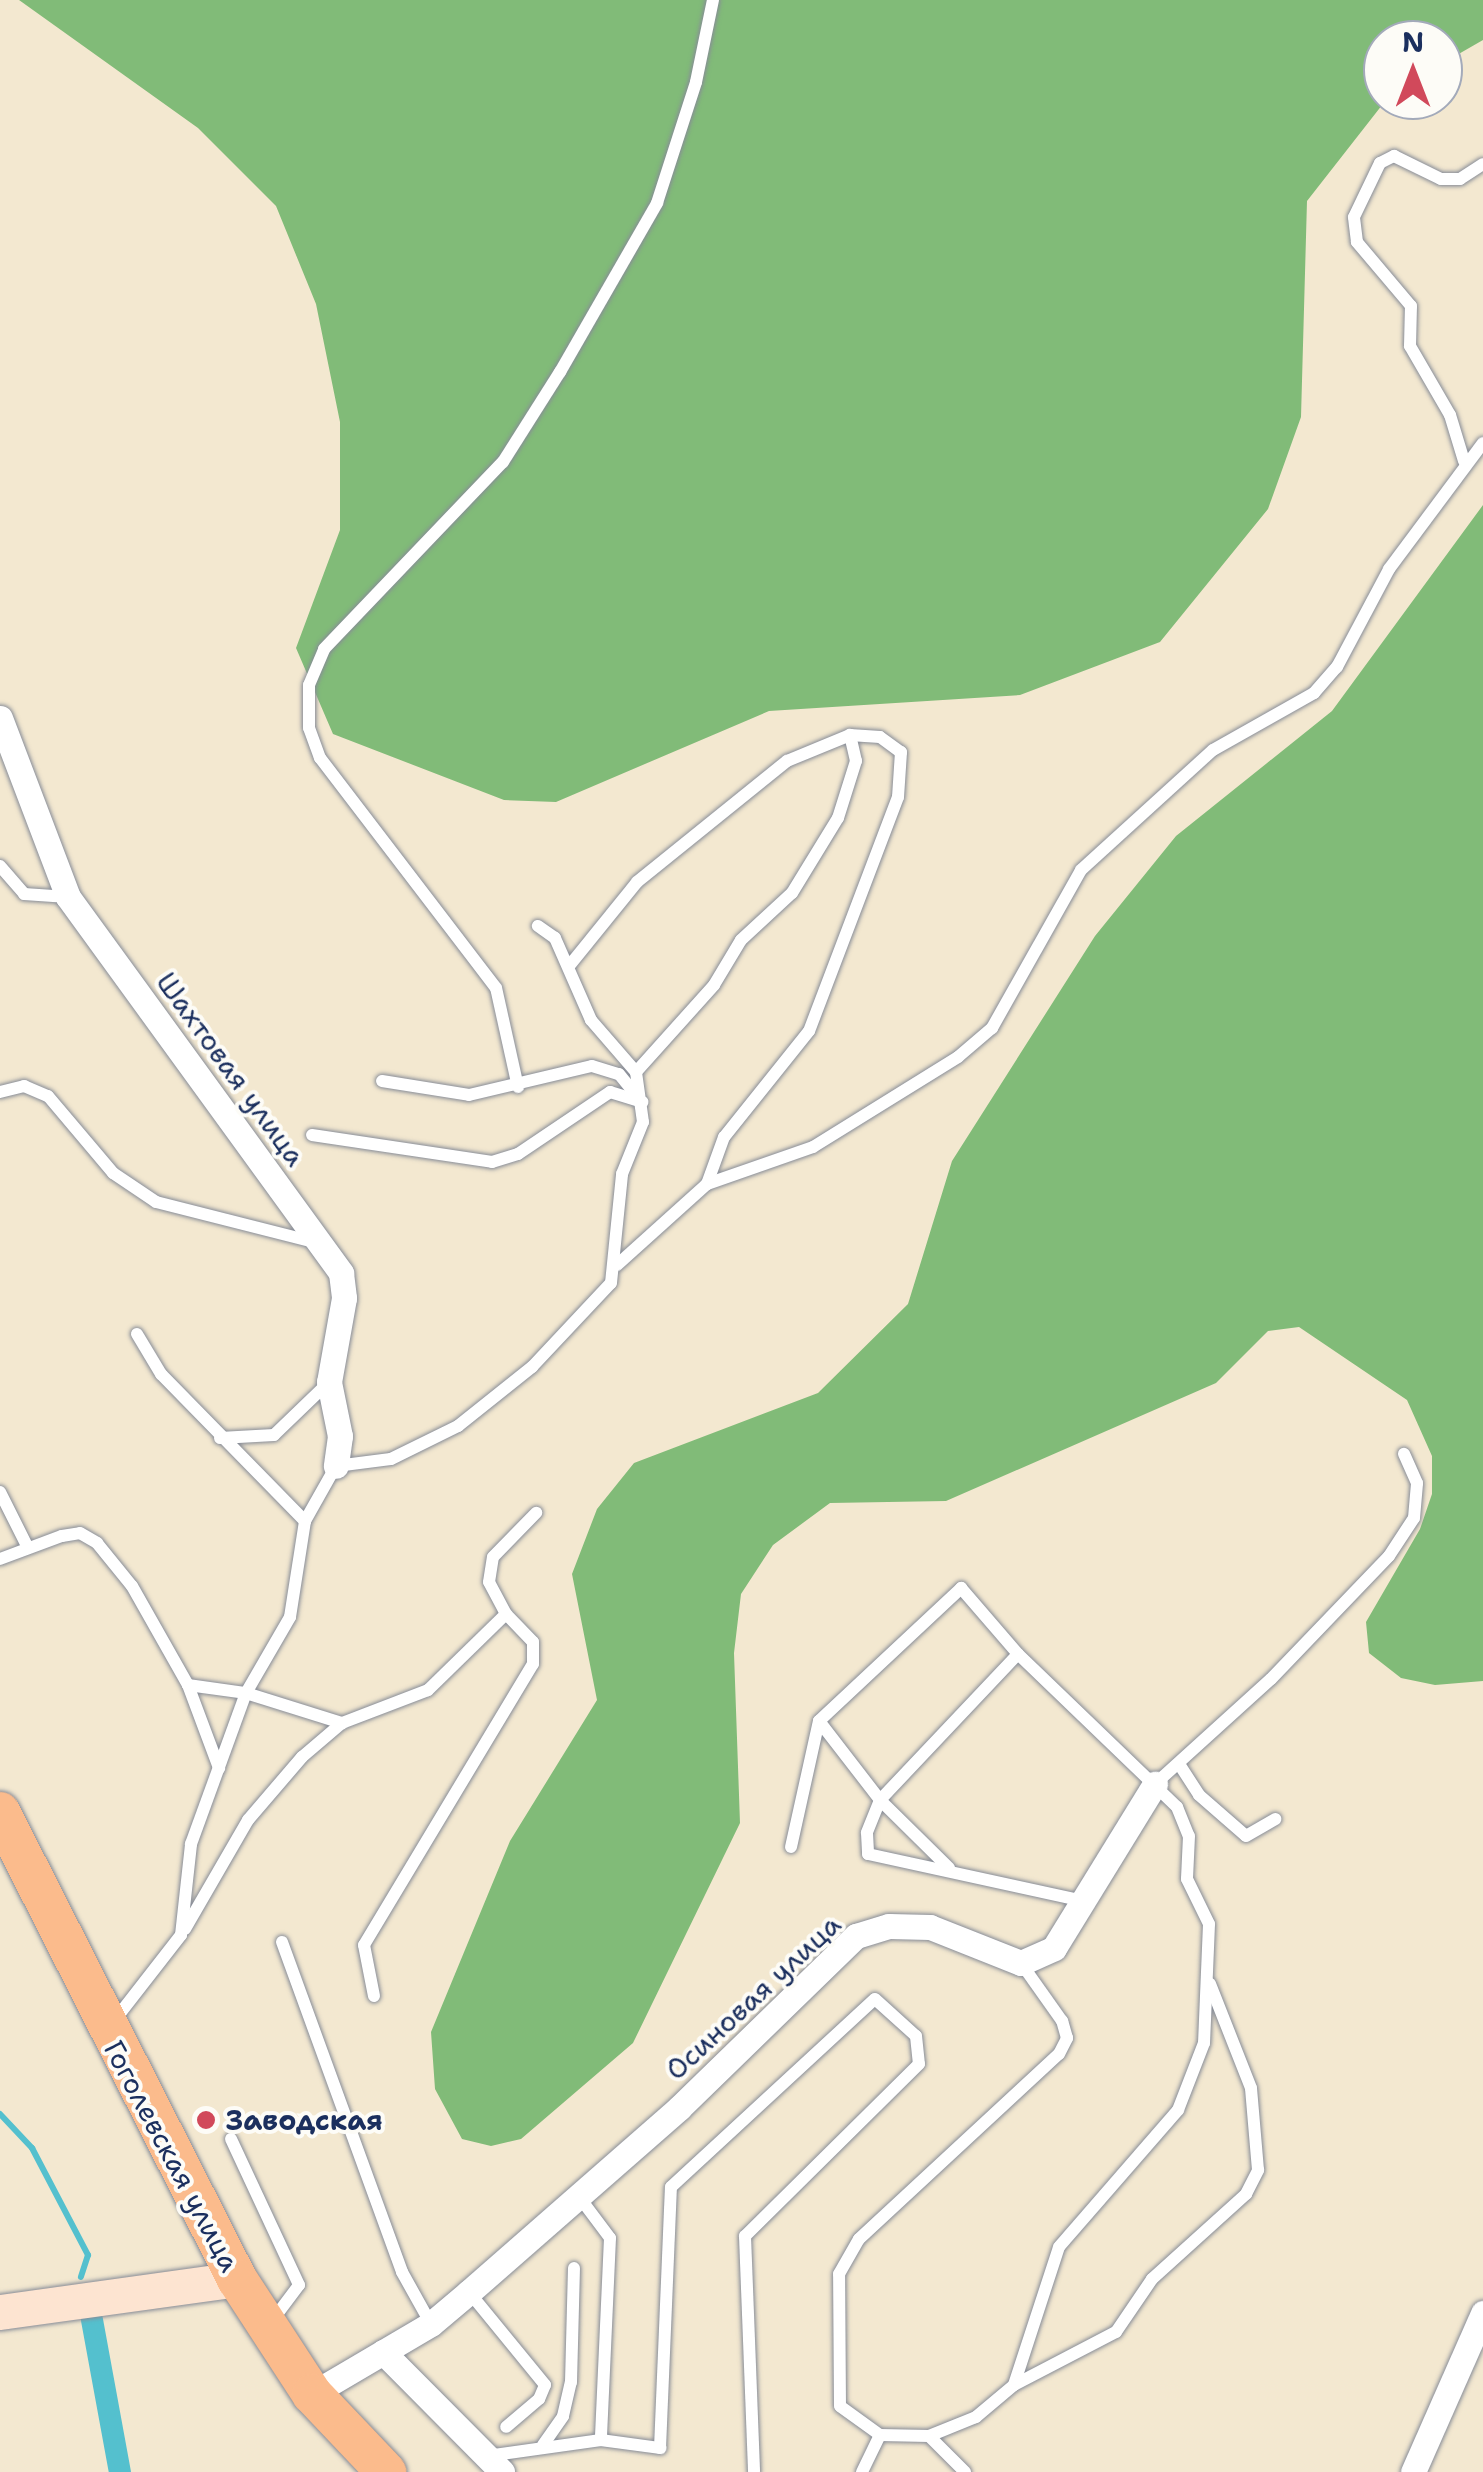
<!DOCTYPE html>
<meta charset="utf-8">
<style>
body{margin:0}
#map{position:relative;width:1483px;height:2472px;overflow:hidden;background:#f3e8d0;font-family:"Shantell Sans",sans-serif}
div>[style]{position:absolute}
.forest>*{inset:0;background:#81bb78}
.stream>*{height:6px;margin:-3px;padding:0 3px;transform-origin:3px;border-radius:3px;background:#54c0ce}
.canal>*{height:22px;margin:-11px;padding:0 11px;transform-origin:11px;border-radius:11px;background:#54c0ce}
.roads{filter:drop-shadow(0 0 2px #878c97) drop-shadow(0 0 2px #878c97)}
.lane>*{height:12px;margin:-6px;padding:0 6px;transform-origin:6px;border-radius:6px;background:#fff}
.street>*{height:25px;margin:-12.5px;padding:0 12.5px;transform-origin:12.5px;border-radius:12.5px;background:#fff}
.secondary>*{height:35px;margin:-17.5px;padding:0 17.5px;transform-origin:17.5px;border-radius:17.5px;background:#fde4d1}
.primary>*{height:40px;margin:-20px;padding:0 20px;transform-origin:20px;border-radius:20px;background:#fbbb8c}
.dots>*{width:28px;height:28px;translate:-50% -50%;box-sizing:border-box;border:5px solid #fdfcf7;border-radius:50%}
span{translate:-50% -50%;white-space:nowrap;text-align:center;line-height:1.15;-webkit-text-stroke:8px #fdfcf7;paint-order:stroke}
.street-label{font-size:28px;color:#1b2f5e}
.poi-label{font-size:28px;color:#1b2f5e;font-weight:700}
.left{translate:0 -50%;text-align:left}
.north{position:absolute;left:1363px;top:20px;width:100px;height:100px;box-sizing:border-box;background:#fdfcf7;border:2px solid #a3aaba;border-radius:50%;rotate:0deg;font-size:28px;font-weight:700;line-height:40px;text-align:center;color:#1b2f5e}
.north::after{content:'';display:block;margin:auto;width:35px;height:45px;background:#d1495b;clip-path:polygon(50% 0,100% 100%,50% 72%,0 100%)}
</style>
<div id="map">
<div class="forest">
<i style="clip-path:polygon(19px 0,1483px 0,1483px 40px,1443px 63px,1443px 40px,1383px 40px,1386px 100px,1307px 201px,1301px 417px,1268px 509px,1160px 642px,1020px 695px,769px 711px,556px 802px,504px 800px,333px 734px,296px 648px,340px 530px,340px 422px,316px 304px,276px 206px,198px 128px)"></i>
<i style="clip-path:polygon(1483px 505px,1483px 1681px,1435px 1685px,1401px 1678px,1369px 1653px,1366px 1622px,1420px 1529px,1432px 1494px,1432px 1456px,1407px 1400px,1299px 1327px,1268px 1331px,1216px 1383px,946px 1501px,830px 1503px,773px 1545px,741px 1594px,734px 1653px,740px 1823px,633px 2043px,521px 2139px,491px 2146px,462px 2139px,435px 2089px,431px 2032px,510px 1841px,597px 1700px,572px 1574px,597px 1509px,634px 1463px,818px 1393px,908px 1304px,952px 1161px,1095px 936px,1176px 836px,1332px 711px)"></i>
</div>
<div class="stream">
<i style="left:0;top:2114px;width:47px;rotate:46.7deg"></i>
<i style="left:32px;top:2148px;width:121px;rotate:62.4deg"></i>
<i style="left:88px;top:2255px;width:23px;rotate:108deg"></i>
</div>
<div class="canal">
<i style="left:92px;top:2320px;width:155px;rotate:79.6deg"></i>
</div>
<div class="roads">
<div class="lane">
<i style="left:1464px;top:461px;width:48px;rotate:-106.9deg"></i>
<i style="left:1450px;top:415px;width:80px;rotate:-120.1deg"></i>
<i style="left:1410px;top:346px;width:40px;rotate:-88.6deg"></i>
<i style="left:1411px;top:306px;width:84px;rotate:-130.2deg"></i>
<i style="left:1357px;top:242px;width:25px;rotate:-97deg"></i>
<i style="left:1354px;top:217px;width:60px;rotate:-64.3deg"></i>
<i style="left:1380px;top:163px;width:16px;rotate:-27deg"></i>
<i style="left:1394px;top:156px;width:52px;rotate:26.1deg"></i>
<i style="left:1441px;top:179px;width:19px"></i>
<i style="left:1460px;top:179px;width:27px;rotate:-33deg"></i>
<i style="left:0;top:866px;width:37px;rotate:49deg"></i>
<i style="left:24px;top:894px;width:44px;rotate:3.9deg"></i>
<i style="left:569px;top:966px;width:108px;rotate:-51deg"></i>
<i style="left:637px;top:882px;width:193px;rotate:-38.9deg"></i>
<i style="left:787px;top:761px;width:68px;rotate:-22.4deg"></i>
<i style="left:850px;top:735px;width:30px;rotate:4deg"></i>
<i style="left:880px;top:737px;width:26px;rotate:36deg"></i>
<i style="left:901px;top:752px;width:45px;rotate:93.8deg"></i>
<i style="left:898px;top:797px;width:250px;rotate:110.8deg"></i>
<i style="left:809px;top:1031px;width:136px;rotate:128.7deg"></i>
<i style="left:724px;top:1137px;width:50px;rotate:109.9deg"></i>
<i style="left:636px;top:1072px;width:117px;rotate:-48.1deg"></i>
<i style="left:714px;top:985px;width:52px;rotate:-59deg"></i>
<i style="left:741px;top:940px;width:69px;rotate:-42.7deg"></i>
<i style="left:792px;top:893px;width:88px;rotate:-58.5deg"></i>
<i style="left:838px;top:818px;width:60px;rotate:-72.5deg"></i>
<i style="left:856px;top:761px;width:27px;rotate:-103deg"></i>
<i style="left:382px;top:1081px;width:88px;rotate:9.1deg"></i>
<i style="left:469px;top:1095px;width:126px;rotate:-13.3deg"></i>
<i style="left:592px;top:1066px;width:28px;rotate:17deg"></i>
<i style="left:619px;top:1074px;width:33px;rotate:51deg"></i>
<i style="left:518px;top:1087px;width:101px;rotate:-102.5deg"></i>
<i style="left:496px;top:988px;width:290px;rotate:-127.4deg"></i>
<i style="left:320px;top:758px;width:32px;rotate:-110deg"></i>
<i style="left:309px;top:728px;width:43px;rotate:-90deg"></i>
<i style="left:309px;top:685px;width:39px;rotate:-67deg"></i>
<i style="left:324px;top:649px;width:259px;rotate:-46.3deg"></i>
<i style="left:503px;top:462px;width:107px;rotate:-57.7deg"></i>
<i style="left:560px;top:372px;width:195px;rotate:-60.1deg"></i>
<i style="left:657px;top:203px;width:127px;rotate:-72.1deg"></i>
<i style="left:696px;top:82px;width:84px;rotate:-78.3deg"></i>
<i style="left:0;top:1092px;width:25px;rotate:-14deg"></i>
<i style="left:24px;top:1086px;width:26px;rotate:23deg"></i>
<i style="left:48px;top:1096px;width:101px;rotate:49.8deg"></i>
<i style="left:113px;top:1173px;width:52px;rotate:34deg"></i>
<i style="left:156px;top:1202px;width:163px;rotate:14.2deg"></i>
<i style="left:312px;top:1135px;width:182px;rotate:8.5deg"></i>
<i style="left:492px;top:1162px;width:27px;rotate:-17deg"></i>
<i style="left:518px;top:1154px;width:111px;rotate:-34deg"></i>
<i style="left:610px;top:1092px;width:34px;rotate:17deg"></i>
<i style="left:617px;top:1265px;width:121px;rotate:-42deg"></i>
<i style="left:707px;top:1184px;width:112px;rotate:-19.2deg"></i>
<i style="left:813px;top:1147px;width:171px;rotate:-31.8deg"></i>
<i style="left:958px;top:1057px;width:45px;rotate:-40.5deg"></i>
<i style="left:992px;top:1028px;width:181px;rotate:-60.6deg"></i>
<i style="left:1081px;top:870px;width:178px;rotate:-42.3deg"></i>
<i style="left:1213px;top:750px;width:116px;rotate:-29.4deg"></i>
<i style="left:1314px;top:693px;width:35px;rotate:-49deg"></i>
<i style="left:1337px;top:667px;width:111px;rotate:-62deg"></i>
<i style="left:1389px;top:569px;width:157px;rotate:-53.3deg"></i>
<i style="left:137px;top:1334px;width:47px;rotate:59deg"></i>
<i style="left:161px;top:1374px;width:206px;rotate:45.6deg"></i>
<i style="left:220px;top:1438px;width:54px;rotate:-3.2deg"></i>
<i style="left:274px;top:1435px;width:76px;rotate:-43.9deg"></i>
<i style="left:0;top:1492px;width:60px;rotate:63.4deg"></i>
<i style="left:0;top:1559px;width:66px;rotate:-20.4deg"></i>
<i style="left:62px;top:1536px;width:18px;rotate:-9deg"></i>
<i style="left:80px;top:1533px;width:20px;rotate:30deg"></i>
<i style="left:97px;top:1543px;width:55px;rotate:50.9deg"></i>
<i style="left:132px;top:1586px;width:114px;rotate:60.5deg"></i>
<i style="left:188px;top:1685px;width:89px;rotate:69.5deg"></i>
<i style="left:1018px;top:1654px;width:201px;rotate:133.4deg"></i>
<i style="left:880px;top:1800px;width:35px;rotate:112deg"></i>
<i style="left:867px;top:1833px;width:21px;rotate:87deg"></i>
<i style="left:868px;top:1854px;width:220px;rotate:12.3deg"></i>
<i style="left:188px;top:1685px;width:59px;rotate:7.9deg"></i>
<i style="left:246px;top:1693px;width:101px;rotate:17.4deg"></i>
<i style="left:819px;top:1721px;width:100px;rotate:52.3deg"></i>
<i style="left:880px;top:1800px;width:97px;rotate:44.6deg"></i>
<i style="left:1181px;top:1767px;width:33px;rotate:57deg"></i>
<i style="left:1199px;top:1795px;width:62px;rotate:41.1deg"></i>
<i style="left:1246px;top:1836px;width:34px;rotate:-30deg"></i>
<i style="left:1155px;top:1784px;width:156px;rotate:-42.2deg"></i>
<i style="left:1271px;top:1679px;width:170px;rotate:-46.2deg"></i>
<i style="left:1389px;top:1556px;width:45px;rotate:-56.7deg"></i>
<i style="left:1414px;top:1518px;width:35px;rotate:-85deg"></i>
<i style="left:1417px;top:1483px;width:32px;rotate:-114deg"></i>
<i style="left:791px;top:1847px;width:129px;rotate:-77.5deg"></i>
<i style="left:819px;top:1721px;width:195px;rotate:-43.1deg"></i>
<i style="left:961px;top:1588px;width:87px;rotate:49.2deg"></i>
<i style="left:1018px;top:1654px;width:221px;rotate:43.9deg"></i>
<i style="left:1177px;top:1807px;width:31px;rotate:68deg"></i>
<i style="left:1189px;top:1836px;width:43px;rotate:92.7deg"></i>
<i style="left:1187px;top:1879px;width:50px;rotate:63.9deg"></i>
<i style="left:1209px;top:1924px;width:119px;rotate:92.4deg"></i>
<i style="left:1204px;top:2043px;width:72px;rotate:111.2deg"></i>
<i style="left:1178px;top:2110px;width:181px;rotate:131deg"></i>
<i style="left:1059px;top:2247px;width:145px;rotate:108.1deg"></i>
<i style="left:1014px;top:2385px;width:50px;rotate:139.9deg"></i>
<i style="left:976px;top:2417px;width:51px;rotate:158deg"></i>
<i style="left:929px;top:2436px;width:49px;rotate:-178.8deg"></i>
<i style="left:880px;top:2435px;width:49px;rotate:-144.1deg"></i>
<i style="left:840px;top:2406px;width:132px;rotate:-90.4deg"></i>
<i style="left:839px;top:2274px;width:40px;rotate:-60.3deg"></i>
<i style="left:859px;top:2239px;width:272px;rotate:-42.8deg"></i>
<i style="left:1059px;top:2054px;width:18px;rotate:-63deg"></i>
<i style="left:1067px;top:2038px;width:18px;rotate:-106deg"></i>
<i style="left:1062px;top:2021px;width:71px;rotate:-125.3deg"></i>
<i style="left:185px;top:1929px;width:126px;rotate:-60deg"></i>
<i style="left:248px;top:1820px;width:83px;rotate:-49.4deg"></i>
<i style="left:302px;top:1757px;width:52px;rotate:-40.4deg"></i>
<i style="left:342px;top:1723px;width:92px;rotate:-21deg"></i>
<i style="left:428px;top:1690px;width:109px;rotate:-44.3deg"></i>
<i style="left:282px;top:1942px;width:351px;rotate:70deg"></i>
<i style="left:402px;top:2272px;width:60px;rotate:60.9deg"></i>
<i style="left:374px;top:1996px;width:52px;rotate:-101.1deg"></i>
<i style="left:364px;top:1945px;width:328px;rotate:-59deg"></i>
<i style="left:533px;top:1664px;width:22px;rotate:-90deg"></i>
<i style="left:533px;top:1642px;width:39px;rotate:-134deg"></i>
<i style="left:506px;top:1614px;width:36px;rotate:-118deg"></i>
<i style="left:489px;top:1582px;width:25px;rotate:-81deg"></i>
<i style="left:493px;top:1557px;width:62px;rotate:-45.7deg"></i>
<i style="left:114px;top:2021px;width:109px;rotate:-52.1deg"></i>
<i style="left:181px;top:1935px;width:92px;rotate:-83.7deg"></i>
<i style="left:191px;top:1844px;width:161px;rotate:-70deg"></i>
<i style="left:246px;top:1693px;width:88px;rotate:-59.9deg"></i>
<i style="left:290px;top:1617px;width:97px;rotate:-81.1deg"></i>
<i style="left:305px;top:1521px;width:63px;rotate:-60.6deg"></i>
<i style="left:336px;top:1466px;width:55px;rotate:-7.3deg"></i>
<i style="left:391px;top:1459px;width:75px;rotate:-26.2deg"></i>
<i style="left:458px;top:1426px;width:95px;rotate:-38.6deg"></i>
<i style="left:532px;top:1367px;width:115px;rotate:-46.8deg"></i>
<i style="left:611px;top:1283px;width:110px;rotate:-84.2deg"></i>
<i style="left:622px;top:1174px;width:56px;rotate:-68deg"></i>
<i style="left:643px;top:1122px;width:50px;rotate:-98deg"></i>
<i style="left:636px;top:1072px;width:69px;rotate:-130.9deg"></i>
<i style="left:591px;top:1020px;width:90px;rotate:-113.7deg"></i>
<i style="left:555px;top:938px;width:21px;rotate:-145deg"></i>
<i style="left:231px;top:2139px;width:161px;rotate:65deg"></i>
<i style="left:299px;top:2285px;width:45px;rotate:126.9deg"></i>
<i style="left:580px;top:2198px;width:50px;rotate:53.1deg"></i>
<i style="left:610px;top:2238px;width:202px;rotate:92.6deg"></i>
<i style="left:469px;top:2292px;width:120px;rotate:50.7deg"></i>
<i style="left:545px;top:2385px;width:15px;rotate:113deg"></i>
<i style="left:539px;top:2399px;width:43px;rotate:139.7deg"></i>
<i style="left:1014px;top:2385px;width:115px;rotate:-27.5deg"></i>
<i style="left:1116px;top:2332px;width:64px;rotate:-55.8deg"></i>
<i style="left:1152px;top:2279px;width:127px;rotate:-42.1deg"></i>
<i style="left:1246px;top:2194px;width:27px;rotate:-63deg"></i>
<i style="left:1258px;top:2170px;width:82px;rotate:-94.9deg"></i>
<i style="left:1251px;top:2088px;width:112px;rotate:-111.5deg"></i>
<i style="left:929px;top:2436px;width:51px;rotate:45deg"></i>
<i style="left:543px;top:2445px;width:35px;rotate:-55deg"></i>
<i style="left:563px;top:2416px;width:35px;rotate:-77deg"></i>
<i style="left:571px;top:2382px;width:114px;rotate:-88.5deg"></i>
<i style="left:487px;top:2456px;width:115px;rotate:-8deg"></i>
<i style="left:601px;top:2440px;width:60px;rotate:7.7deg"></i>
<i style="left:660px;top:2448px;width:261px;rotate:-87.6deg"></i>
<i style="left:671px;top:2187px;width:277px;rotate:-42.7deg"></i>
<i style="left:875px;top:1999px;width:55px;rotate:42.1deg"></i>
<i style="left:916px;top:2036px;width:28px;rotate:84deg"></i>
<i style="left:919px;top:2064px;width:245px;rotate:135.3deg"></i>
<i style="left:745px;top:2236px;width:236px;rotate:87.8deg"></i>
<i style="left:862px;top:2472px;width:41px;rotate:-64.1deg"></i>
</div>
<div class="street">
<i style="left:0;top:718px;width:191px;rotate:69.2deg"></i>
<i style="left:68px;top:897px;width:465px;rotate:54deg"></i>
<i style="left:341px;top:1273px;width:25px;rotate:83deg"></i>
<i style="left:344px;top:1298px;width:85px;rotate:100.1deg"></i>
<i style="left:329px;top:1382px;width:55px;rotate:78.5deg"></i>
<i style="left:340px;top:1436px;width:30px;rotate:98deg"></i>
<i style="left:383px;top:2352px;width:169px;rotate:45.2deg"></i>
<i style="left:312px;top:2394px;width:138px;rotate:-30.5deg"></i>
<i style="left:431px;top:2324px;width:50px;rotate:-40.1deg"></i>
<i style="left:469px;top:2292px;width:279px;rotate:-41.2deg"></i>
<i style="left:679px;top:2108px;width:247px;rotate:-44.2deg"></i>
<i style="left:856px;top:1936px;width:34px;rotate:-17deg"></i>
<i style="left:889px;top:1926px;width:41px;rotate:1.4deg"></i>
<i style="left:930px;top:1927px;width:98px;rotate:21.6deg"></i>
<i style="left:1021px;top:1963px;width:36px;rotate:-24deg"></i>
<i style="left:1054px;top:1948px;width:193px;rotate:-58.4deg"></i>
<i style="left:1413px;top:2472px;width:174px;rotate:-66.2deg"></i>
</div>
<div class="secondary">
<i style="left:0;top:2312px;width:239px;rotate:-7.9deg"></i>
</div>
<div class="primary">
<i style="left:0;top:1812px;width:524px;rotate:63.09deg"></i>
<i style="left:237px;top:2279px;width:137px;rotate:56.9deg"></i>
<i style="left:312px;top:2394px;width:108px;rotate:46.5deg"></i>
</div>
</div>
<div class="dots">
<i style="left:206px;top:2120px;background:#d1495b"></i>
</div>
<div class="street-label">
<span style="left:231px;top:1069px;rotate:54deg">Шахтовая улица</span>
<span style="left:753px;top:1997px;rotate:-43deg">Осиновая улица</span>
<span style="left:172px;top:2156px;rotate:62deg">Гоголевская улица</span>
</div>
<div class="poi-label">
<span class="left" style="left:226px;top:2120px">Заводская</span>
</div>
<div class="north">N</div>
</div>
